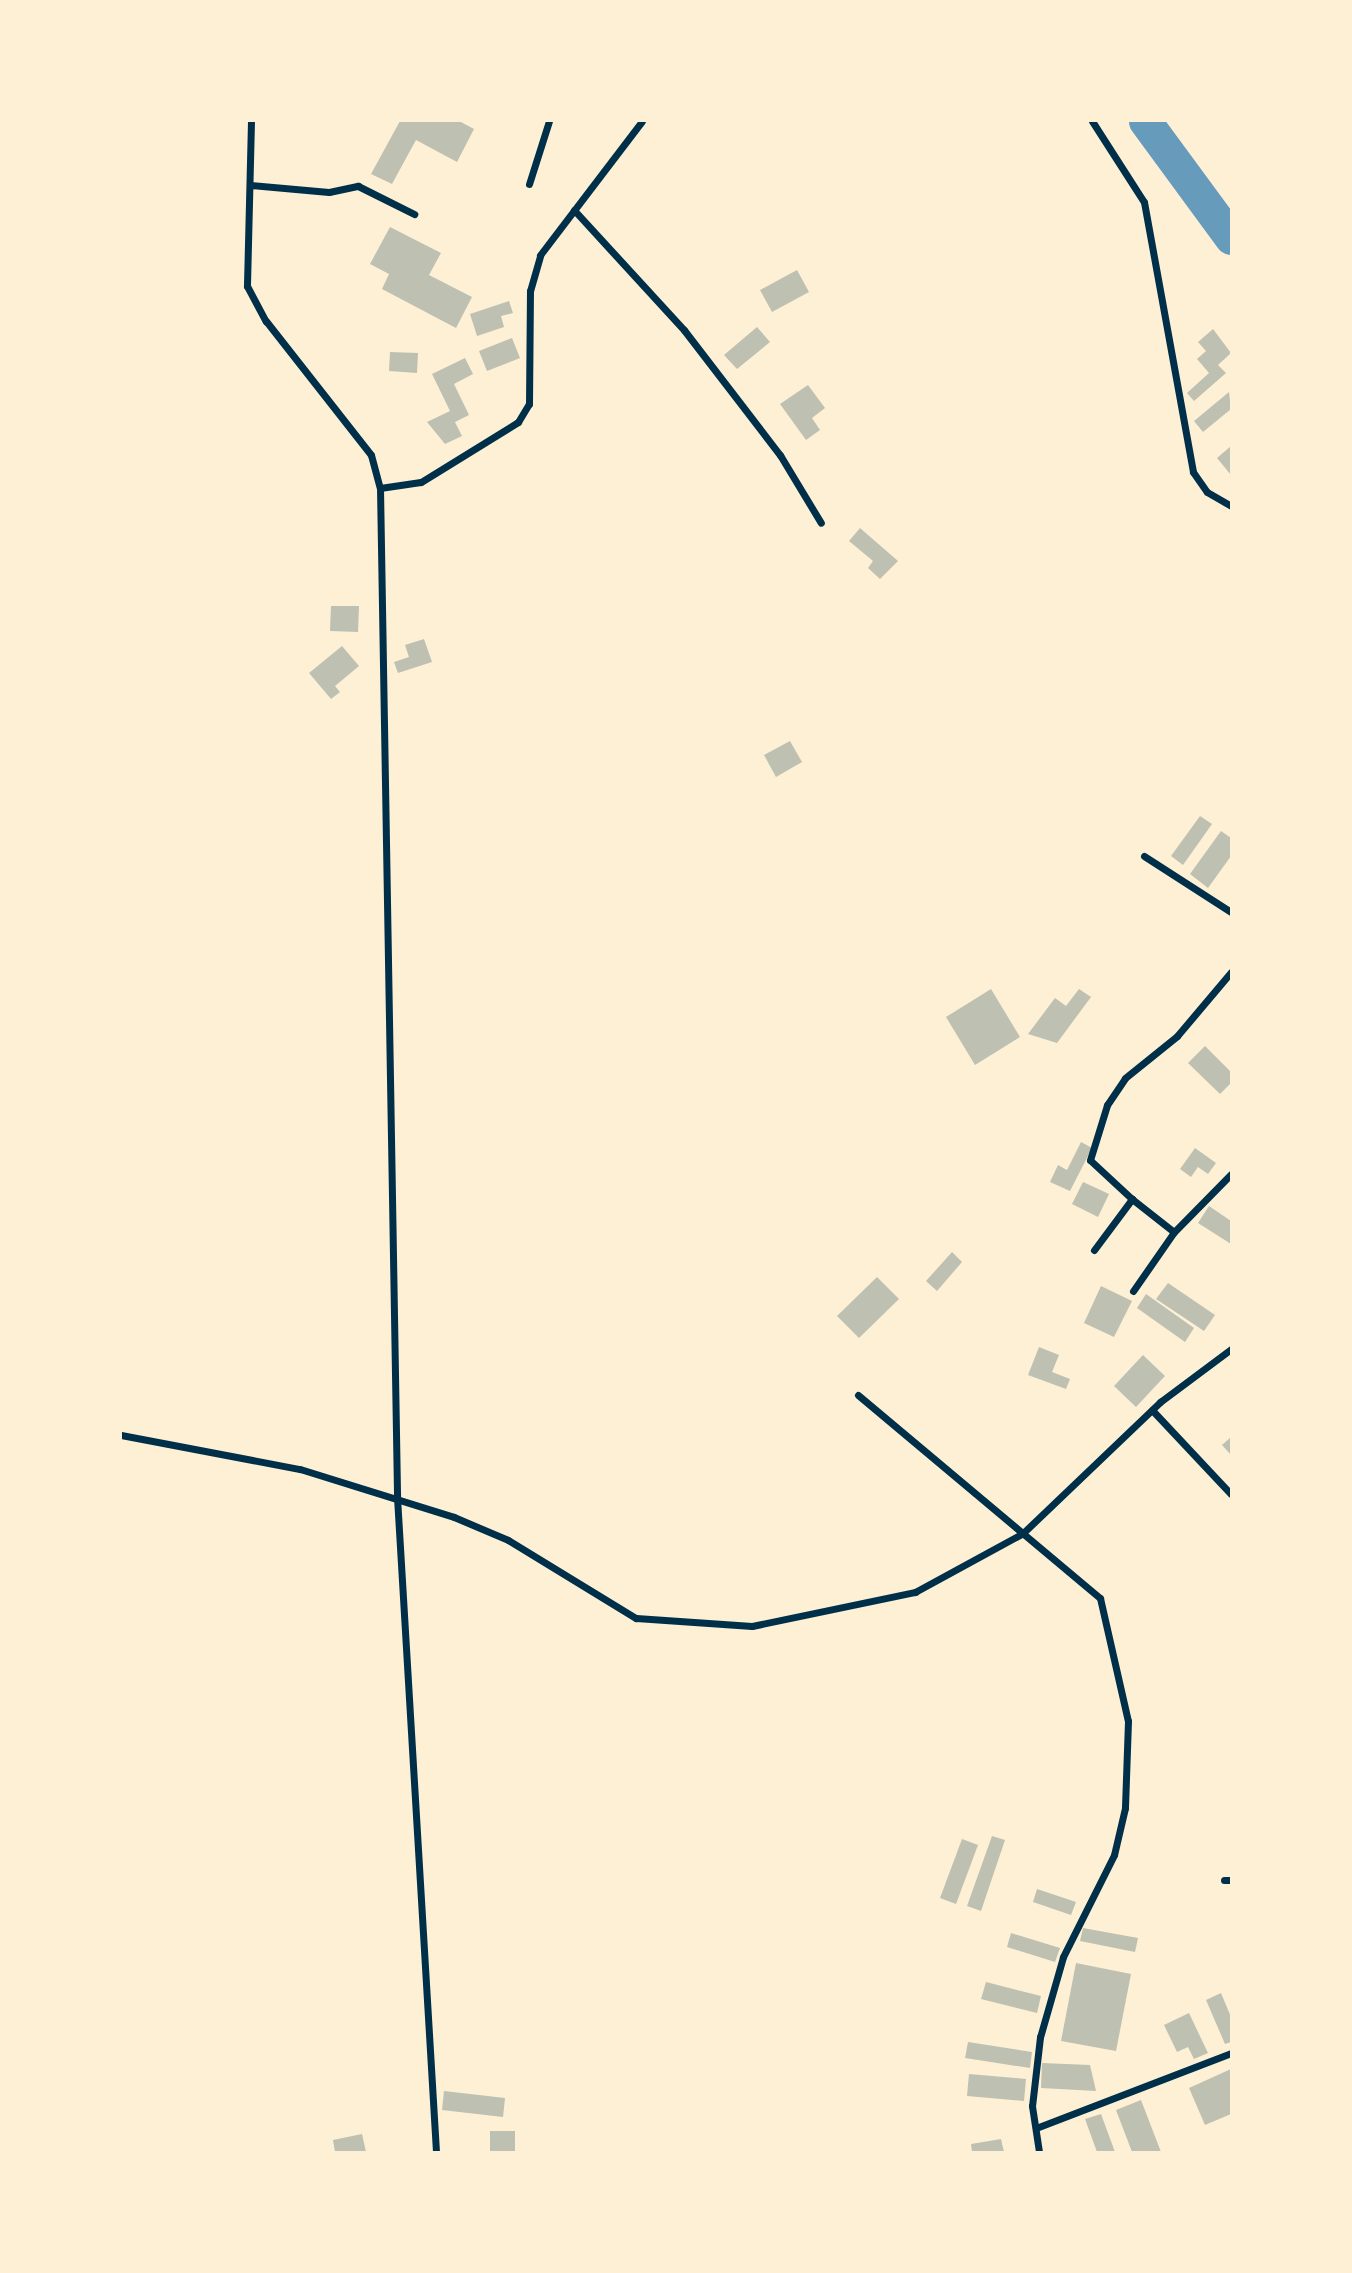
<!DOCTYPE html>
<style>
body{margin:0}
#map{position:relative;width:1352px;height:2273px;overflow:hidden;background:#fdf0d5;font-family:"Fira Sans Condensed",sans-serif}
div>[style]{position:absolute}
.river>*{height:33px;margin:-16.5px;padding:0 16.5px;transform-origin:16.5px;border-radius:16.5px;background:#669bbc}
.building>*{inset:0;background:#bec0b2}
.minor>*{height:7px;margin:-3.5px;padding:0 3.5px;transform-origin:3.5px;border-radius:3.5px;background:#003049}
span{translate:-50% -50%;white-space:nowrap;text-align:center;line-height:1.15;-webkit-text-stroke:5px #fdf0d5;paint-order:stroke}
.frame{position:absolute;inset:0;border:122px solid #fdf0d5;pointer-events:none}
</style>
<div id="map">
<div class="river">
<i style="left:1145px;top:121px;width:145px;rotate:53.7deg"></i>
</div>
<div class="building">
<i style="clip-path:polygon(400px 121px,459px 121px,474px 129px,457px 162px,416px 140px,392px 184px,371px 174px)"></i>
<i style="clip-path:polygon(390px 227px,441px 253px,429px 275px,472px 297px,456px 328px,382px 289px,389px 274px,370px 264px)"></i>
<i style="clip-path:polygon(797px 270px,809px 292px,772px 312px,760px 290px)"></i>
<i style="clip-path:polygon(509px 301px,513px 313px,501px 316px,504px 327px,477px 336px,470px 314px)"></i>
<i style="clip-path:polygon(757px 327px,770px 342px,737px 369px,724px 355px)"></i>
<i style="clip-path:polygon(1213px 329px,1231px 353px,1218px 365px,1226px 373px,1194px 401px,1187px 393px,1209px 373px,1197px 359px,1206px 351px,1198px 342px)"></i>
<i style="clip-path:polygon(512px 338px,520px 358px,487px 371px,479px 351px)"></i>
<i style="clip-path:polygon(390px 352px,418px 353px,417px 373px,389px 371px)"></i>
<i style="clip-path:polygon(465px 358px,473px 374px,454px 384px,469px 415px,455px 422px,462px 436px,445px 444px,427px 422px,450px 411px,432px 374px)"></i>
<i style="clip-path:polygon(808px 385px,825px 408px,812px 418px,820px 430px,806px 440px,780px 404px)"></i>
<i style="clip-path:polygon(1229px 392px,1231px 409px,1203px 432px,1194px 421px)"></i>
<i style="clip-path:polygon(1231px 446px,1231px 475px,1217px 458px)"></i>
<i style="clip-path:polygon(860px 528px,898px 561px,880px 579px,868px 568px,873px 561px,849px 541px)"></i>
<i style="clip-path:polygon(331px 606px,359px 606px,358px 632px,330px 631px)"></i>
<i style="clip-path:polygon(424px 639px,432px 662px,398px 673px,394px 662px,409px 657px,405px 645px)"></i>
<i style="clip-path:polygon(342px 646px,359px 666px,335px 686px,340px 692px,331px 699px,309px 673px)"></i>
<i style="clip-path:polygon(790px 741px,802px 762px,776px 777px,764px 755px)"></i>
<i style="clip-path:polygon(1200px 816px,1212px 824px,1183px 865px,1171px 856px)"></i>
<i style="clip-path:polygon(1221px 831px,1231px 838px,1231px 856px,1208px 888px,1190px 874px)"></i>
<i style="clip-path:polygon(991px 989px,1020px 1037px,975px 1065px,946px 1017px)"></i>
<i style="clip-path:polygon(1079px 989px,1091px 997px,1057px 1043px,1028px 1034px,1055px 998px,1066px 1006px)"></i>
<i style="clip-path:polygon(1205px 1046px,1231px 1072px,1231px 1083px,1220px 1094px,1188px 1063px)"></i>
<i style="clip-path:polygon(1081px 1142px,1092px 1148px,1070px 1191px,1050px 1182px,1058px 1165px,1067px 1170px)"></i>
<i style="clip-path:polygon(1195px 1148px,1216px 1163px,1208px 1174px,1198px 1167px,1191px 1177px,1180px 1169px)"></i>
<i style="clip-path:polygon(1083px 1182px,1109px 1194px,1098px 1217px,1072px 1204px)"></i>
<i style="clip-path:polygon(1209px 1206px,1231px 1221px,1231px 1244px,1198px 1223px)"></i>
<i style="clip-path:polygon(952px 1252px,962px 1262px,937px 1291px,926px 1281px)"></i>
<i style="clip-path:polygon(877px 1277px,899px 1299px,859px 1338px,837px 1316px)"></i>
<i style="clip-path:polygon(1168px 1283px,1215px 1315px,1204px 1331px,1156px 1299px)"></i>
<i style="clip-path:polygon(1101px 1286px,1132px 1301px,1114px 1337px,1084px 1323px)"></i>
<i style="clip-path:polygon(1146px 1294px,1194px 1328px,1185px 1342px,1137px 1308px)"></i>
<i style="clip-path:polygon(1039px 1347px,1059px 1355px,1052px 1372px,1070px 1379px,1066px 1389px,1028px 1375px)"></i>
<i style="clip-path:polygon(1143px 1355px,1165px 1376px,1136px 1407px,1114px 1386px)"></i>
<i style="clip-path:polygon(1231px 1437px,1231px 1455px,1222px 1445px)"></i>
<i style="clip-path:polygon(992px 1836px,1005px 1840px,981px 1911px,967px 1906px)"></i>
<i style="clip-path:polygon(962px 1839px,978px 1845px,956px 1904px,940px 1898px)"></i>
<i style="clip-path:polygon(1037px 1889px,1076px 1902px,1071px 1915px,1033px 1902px)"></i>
<i style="clip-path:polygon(1083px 1928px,1138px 1938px,1135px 1952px,1080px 1941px)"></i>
<i style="clip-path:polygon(1011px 1933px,1060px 1948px,1055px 1962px,1007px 1947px)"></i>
<i style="clip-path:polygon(1076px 1963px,1131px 1974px,1116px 2051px,1061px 2041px)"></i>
<i style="clip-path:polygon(986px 1982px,1041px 1996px,1037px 2013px,981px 1999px)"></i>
<i style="clip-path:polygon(1221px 1993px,1231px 2017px,1231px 2042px,1225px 2044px,1206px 2000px)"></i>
<i style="clip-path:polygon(1189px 2013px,1208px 2053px,1194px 2059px,1188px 2047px,1177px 2052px,1164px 2025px)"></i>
<i style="clip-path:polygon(968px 2042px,1032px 2052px,1030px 2068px,965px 2058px)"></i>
<i style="clip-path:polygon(1042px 2063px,1090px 2065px,1096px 2091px,1041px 2088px)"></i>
<i style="clip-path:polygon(1231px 2069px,1231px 2114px,1205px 2125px,1189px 2088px)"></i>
<i style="clip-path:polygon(969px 2074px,1026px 2079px,1024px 2101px,967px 2096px)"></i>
<i style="clip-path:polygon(444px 2091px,505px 2098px,503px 2117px,442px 2110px)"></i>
<i style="clip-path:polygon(1141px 2100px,1161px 2152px,1132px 2152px,1116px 2110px)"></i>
<i style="clip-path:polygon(1101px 2114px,1115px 2152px,1097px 2152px,1085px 2119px)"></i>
<i style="clip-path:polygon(490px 2131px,515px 2131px,515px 2152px,490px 2152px)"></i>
<i style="clip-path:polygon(362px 2134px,366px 2152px,335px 2152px,333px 2140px)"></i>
<i style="clip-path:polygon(1001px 2139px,1004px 2152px,972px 2152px,971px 2144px)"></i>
</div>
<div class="minor">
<i style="left:251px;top:121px;width:165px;rotate:91.4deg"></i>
<i style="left:247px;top:286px;width:40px;rotate:62deg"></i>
<i style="left:266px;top:321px;width:170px;rotate:51.9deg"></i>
<i style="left:371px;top:455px;width:34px;rotate:75deg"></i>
<i style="left:380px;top:488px;width:1009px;rotate:89.03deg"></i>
<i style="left:397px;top:1497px;width:656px;rotate:86.59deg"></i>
<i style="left:1092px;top:121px;width:96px;rotate:57.3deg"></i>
<i style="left:1144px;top:202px;width:274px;rotate:79.7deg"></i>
<i style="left:1193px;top:472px;width:24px;rotate:55deg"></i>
<i style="left:1207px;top:492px;width:28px;rotate:30deg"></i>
<i style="left:529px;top:184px;width:66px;rotate:-72.4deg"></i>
<i style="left:250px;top:185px;width:79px;rotate:5.1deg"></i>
<i style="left:329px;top:192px;width:30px;rotate:-12deg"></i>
<i style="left:358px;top:186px;width:63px;rotate:26.6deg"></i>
<i style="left:574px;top:210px;width:163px;rotate:47.5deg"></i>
<i style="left:684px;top:330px;width:158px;rotate:52.5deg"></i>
<i style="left:780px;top:455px;width:79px;rotate:58.9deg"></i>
<i style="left:380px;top:488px;width:41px;rotate:-8.3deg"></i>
<i style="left:421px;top:482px;width:114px;rotate:-31.7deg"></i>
<i style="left:518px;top:422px;width:21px;rotate:-59deg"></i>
<i style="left:529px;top:404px;width:113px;rotate:-89.5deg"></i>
<i style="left:530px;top:291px;width:37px;rotate:-74deg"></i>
<i style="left:540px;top:255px;width:168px;rotate:-52.7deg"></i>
<i style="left:1144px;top:856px;width:103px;rotate:32.8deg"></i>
<i style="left:1132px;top:1199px;width:57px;rotate:-137.1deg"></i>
<i style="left:1090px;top:1160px;width:58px;rotate:-72.8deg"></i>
<i style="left:1107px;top:1105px;width:32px;rotate:-56deg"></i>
<i style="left:1125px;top:1078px;width:67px;rotate:-38.9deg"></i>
<i style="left:1177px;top:1036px;width:84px;rotate:-49.8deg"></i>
<i style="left:1094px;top:1250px;width:64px;rotate:-53.3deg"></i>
<i style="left:1132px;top:1199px;width:53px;rotate:38.2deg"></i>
<i style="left:1133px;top:1291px;width:72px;rotate:-55.2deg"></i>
<i style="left:1174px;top:1232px;width:81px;rotate:-45.5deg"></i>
<i style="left:858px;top:1395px;width:316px;rotate:40deg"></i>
<i style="left:1100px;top:1598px;width:126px;rotate:77.2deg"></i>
<i style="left:1128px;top:1721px;width:87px;rotate:92deg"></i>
<i style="left:1125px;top:1808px;width:48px;rotate:103.2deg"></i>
<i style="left:1114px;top:1855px;width:114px;rotate:116.6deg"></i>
<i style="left:1063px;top:1957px;width:83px;rotate:106deg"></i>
<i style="left:1040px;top:2037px;width:69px;rotate:96.6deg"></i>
<i style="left:1032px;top:2106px;width:47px;rotate:81.3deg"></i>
<i style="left:1152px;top:1410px;width:115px;rotate:46.8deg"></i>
<i style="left:121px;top:1435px;width:182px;rotate:10.8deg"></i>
<i style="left:300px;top:1469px;width:161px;rotate:17.3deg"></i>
<i style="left:454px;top:1517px;width:59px;rotate:23.1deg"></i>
<i style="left:508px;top:1540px;width:150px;rotate:31.4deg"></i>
<i style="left:636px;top:1618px;width:116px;rotate:3.9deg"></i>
<i style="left:752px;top:1626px;width:167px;rotate:-11.8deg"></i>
<i style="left:915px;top:1592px;width:123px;rotate:-28.6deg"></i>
<i style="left:1023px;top:1533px;width:190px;rotate:-43.7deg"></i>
<i style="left:1160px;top:1402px;width:89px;rotate:-36.7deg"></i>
<i style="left:1224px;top:1880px;width:7px"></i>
<i style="left:1036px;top:2128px;width:209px;rotate:-21deg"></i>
</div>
<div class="frame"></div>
</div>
